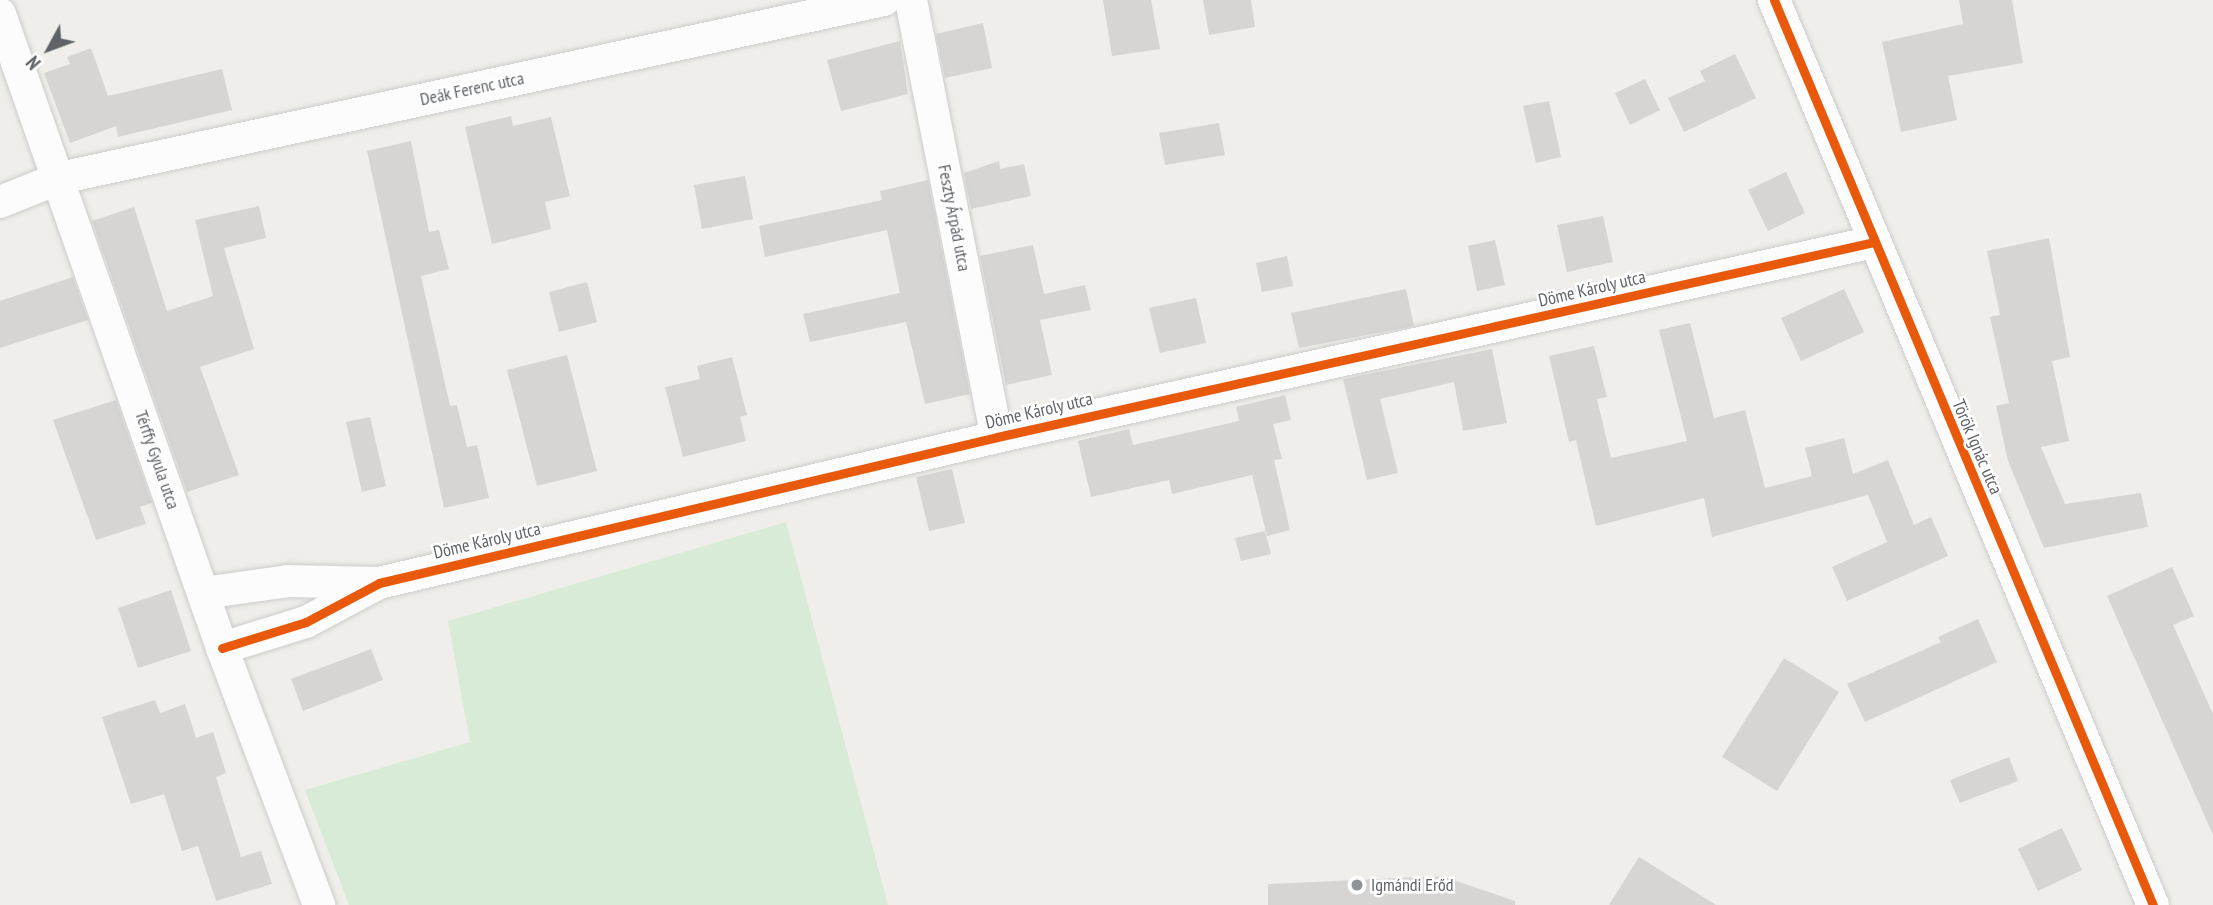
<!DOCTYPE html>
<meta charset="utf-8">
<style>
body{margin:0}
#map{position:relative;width:2213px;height:905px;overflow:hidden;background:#efeeea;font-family:"PT Sans Narrow",sans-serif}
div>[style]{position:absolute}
.green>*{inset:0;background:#d8ebd6}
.building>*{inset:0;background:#d6d5d3}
.roads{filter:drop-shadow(0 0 2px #cbcccc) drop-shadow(0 0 2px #cbcccc)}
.minor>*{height:32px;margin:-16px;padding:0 16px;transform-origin:16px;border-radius:16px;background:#fdfcfc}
.cycleway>*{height:9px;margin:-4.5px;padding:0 4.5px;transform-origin:4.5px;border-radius:4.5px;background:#e8590c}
.dots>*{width:19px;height:19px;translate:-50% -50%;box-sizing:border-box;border:4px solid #fff;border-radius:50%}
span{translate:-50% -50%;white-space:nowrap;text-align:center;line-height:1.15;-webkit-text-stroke:5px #fff;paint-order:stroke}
.street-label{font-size:18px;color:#5f6368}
.poi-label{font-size:18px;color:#5f6368}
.left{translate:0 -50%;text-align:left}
.north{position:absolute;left:14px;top:14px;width:70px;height:70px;-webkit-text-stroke:5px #fff;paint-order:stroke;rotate:229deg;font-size:19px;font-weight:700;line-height:28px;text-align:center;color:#5f6368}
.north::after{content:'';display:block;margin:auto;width:24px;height:32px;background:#5f6368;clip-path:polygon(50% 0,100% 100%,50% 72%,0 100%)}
</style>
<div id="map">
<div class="green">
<i style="clip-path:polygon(786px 522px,888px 905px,349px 905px,305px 790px,470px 742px,448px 621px)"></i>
</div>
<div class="building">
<i style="clip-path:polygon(1103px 0,1151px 0,1160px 49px,1112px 56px)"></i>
<i style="clip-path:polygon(1203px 0,1251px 0,1255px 27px,1209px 35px)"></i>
<i style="clip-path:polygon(1959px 0,2012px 0,2023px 63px,1948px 76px,1957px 120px,1901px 132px,1882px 42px,1963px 24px)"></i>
<i style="clip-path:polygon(983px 23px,992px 68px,945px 78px,936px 34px)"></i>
<i style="clip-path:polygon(900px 41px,908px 94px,841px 111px,827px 60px)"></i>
<i style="clip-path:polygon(91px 48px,108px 96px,222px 69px,232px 110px,118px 137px,116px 126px,70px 143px,44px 73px,70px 64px,67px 57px)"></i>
<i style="clip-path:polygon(1735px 54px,1756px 98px,1684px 132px,1668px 98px,1705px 81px,1700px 71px)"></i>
<i style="clip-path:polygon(1645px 79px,1660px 110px,1630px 125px,1615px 93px)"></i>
<i style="clip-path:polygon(1549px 101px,1561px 157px,1536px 163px,1523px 106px)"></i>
<i style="clip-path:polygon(511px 116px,513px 126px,551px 117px,570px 196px,545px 202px,551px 229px,492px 244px,465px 127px)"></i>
<i style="clip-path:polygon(1219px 123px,1225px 155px,1165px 165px,1159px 133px)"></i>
<i style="clip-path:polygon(411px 141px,429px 232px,439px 230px,449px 269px,421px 276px,450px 406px,457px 405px,467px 447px,477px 445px,489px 498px,444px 508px,367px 151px)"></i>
<i style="clip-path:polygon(999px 161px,1000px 169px,1024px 164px,1031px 196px,971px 209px,964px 173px)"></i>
<i style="clip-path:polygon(1786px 172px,1805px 213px,1768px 231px,1748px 190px)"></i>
<i style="clip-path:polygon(745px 176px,753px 219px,702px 229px,694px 185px)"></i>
<i style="clip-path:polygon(928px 180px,970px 394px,925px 404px,906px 322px,810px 342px,803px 314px,900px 293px,887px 230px,765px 257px,759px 226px,882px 200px,880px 191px)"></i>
<i style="clip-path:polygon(259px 206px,266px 238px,224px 248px,254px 349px,200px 367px,239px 475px,187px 492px,92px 221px,134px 207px,167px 311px,213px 296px,195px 220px)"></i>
<i style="clip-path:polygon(1603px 216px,1613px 262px,1567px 272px,1557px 225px)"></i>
<i style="clip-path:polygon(2049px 238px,2070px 357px,2052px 361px,2069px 441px,2041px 447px,2065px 504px,2141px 493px,2148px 527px,2044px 548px,2008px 461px,1996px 406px,2009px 403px,1990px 317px,2000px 315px,1987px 251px)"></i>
<i style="clip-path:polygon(1495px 240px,1505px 285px,1477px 291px,1468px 246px)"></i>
<i style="clip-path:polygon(1033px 245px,1044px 294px,1085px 285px,1091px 310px,1040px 320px,1052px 375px,1006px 385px,980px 256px)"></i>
<i style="clip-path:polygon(1287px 256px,1293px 286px,1262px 292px,1256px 263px)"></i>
<i style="clip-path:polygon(73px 277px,88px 320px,0 348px,0 301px)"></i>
<i style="clip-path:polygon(587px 282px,597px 322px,559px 332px,549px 292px)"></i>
<i style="clip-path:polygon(1406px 289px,1414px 326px,1299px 348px,1291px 313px)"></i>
<i style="clip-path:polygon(1844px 289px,1864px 332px,1801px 361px,1781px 318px)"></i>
<i style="clip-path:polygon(1196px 298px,1206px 343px,1160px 353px,1149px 308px)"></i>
<i style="clip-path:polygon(1690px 323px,1714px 418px,1745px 410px,1765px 488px,1812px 476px,1805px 448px,1844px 438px,1853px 474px,1888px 460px,1914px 525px,1931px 517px,1948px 556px,1847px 601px,1832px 567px,1887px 542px,1868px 495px,1712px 537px,1704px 498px,1596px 526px,1576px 440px,1569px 442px,1549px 356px,1594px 346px,1607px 397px,1597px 399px,1611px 458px,1687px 441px,1659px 330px)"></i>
<i style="clip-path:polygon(1492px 349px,1507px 423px,1463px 431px,1454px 382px,1380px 399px,1398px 473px,1367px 480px,1343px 379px)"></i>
<i style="clip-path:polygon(567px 355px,597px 471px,537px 486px,507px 370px)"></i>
<i style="clip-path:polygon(732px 357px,747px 415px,740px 417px,746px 441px,683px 457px,665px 387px,700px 379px,697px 366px)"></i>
<i style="clip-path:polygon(1285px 395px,1291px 420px,1273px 424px,1282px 459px,1274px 460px,1290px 530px,1267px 536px,1252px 475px,1172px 494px,1169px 480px,1091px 497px,1078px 441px,1129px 429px,1133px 445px,1239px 421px,1236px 407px)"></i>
<i style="clip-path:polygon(116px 400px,152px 503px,140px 507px,146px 524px,96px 540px,53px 420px)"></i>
<i style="clip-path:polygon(370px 417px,386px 486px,362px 492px,346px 422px)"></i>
<i style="clip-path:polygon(952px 469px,965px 523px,929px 531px,916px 477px)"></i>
<i style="clip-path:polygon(1265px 531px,1271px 554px,1241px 561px,1235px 538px)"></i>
<i style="clip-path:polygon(2172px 567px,2194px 616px,2173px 625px,2213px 714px,2213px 835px,2107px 596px)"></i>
<i style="clip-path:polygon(171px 590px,191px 651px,138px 668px,118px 608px)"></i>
<i style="clip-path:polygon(1978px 619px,1997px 662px,1865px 722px,1847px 684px,1941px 642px,1938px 637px)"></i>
<i style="clip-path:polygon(371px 649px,383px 680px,303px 711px,291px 679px)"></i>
<i style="clip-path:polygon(1784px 658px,1839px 692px,1777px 791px,1722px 757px)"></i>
<i style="clip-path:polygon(155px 700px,160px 713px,185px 704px,196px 738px,213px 732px,226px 773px,216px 777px,241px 857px,261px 851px,272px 884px,216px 901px,198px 846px,182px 851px,164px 794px,131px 804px,102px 717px)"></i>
<i style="clip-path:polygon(2009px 757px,2018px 781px,1960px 803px,1950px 780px)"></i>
<i style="clip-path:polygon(2062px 828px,2082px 870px,2038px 891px,2018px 849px)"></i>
<i style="clip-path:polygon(1639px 857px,1716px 905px,1609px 905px)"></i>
<i style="clip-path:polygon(1442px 876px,1515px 901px,1515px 905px,1268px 905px,1268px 884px)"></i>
</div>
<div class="roads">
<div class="minor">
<i style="left:911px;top:0;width:445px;rotate:78.9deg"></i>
<i style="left:1774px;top:0;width:981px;rotate:67.28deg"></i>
<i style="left:0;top:14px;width:672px;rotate:70.7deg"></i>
<i style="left:222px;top:648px;width:275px;rotate:69.3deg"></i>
<i style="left:0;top:202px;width:65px;rotate:-21.8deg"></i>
<i style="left:60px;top:178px;width:843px;rotate:-12.19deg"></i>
<i style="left:203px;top:593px;width:86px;rotate:-8deg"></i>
<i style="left:288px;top:581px;width:89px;rotate:1.3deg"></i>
<i style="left:222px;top:648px;width:88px;rotate:-17.2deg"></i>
<i style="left:306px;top:622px;width:83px;rotate:-28.1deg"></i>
<i style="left:379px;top:583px;width:635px;rotate:-13.29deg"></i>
<i style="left:997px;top:437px;width:898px;rotate:-12.54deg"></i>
</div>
</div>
<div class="cycleway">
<i style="left:1774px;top:0;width:981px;rotate:67.28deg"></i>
<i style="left:222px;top:648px;width:88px;rotate:-17.2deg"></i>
<i style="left:306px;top:622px;width:83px;rotate:-28.1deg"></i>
<i style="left:379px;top:583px;width:635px;rotate:-13.29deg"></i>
<i style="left:997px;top:437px;width:898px;rotate:-12.54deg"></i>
</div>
<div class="dots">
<i style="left:1357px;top:885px;background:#919496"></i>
</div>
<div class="street-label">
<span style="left:472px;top:89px;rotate:-12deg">Deák Ferenc utca</span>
<span style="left:954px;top:218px;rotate:79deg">Feszty Árpád utca</span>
<span style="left:1592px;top:289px;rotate:-13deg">Döme Károly utca</span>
<span style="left:1039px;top:411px;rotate:-13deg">Döme Károly utca</span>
<span style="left:1977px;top:447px;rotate:67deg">Török Ignác utca</span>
<span style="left:157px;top:460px;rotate:71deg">Térffy Gyula utca</span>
<span style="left:487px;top:541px;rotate:-13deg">Döme Károly utca</span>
</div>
<div class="poi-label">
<span class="left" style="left:1371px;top:885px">Igmándi Erőd</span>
</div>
<div class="north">N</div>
</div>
